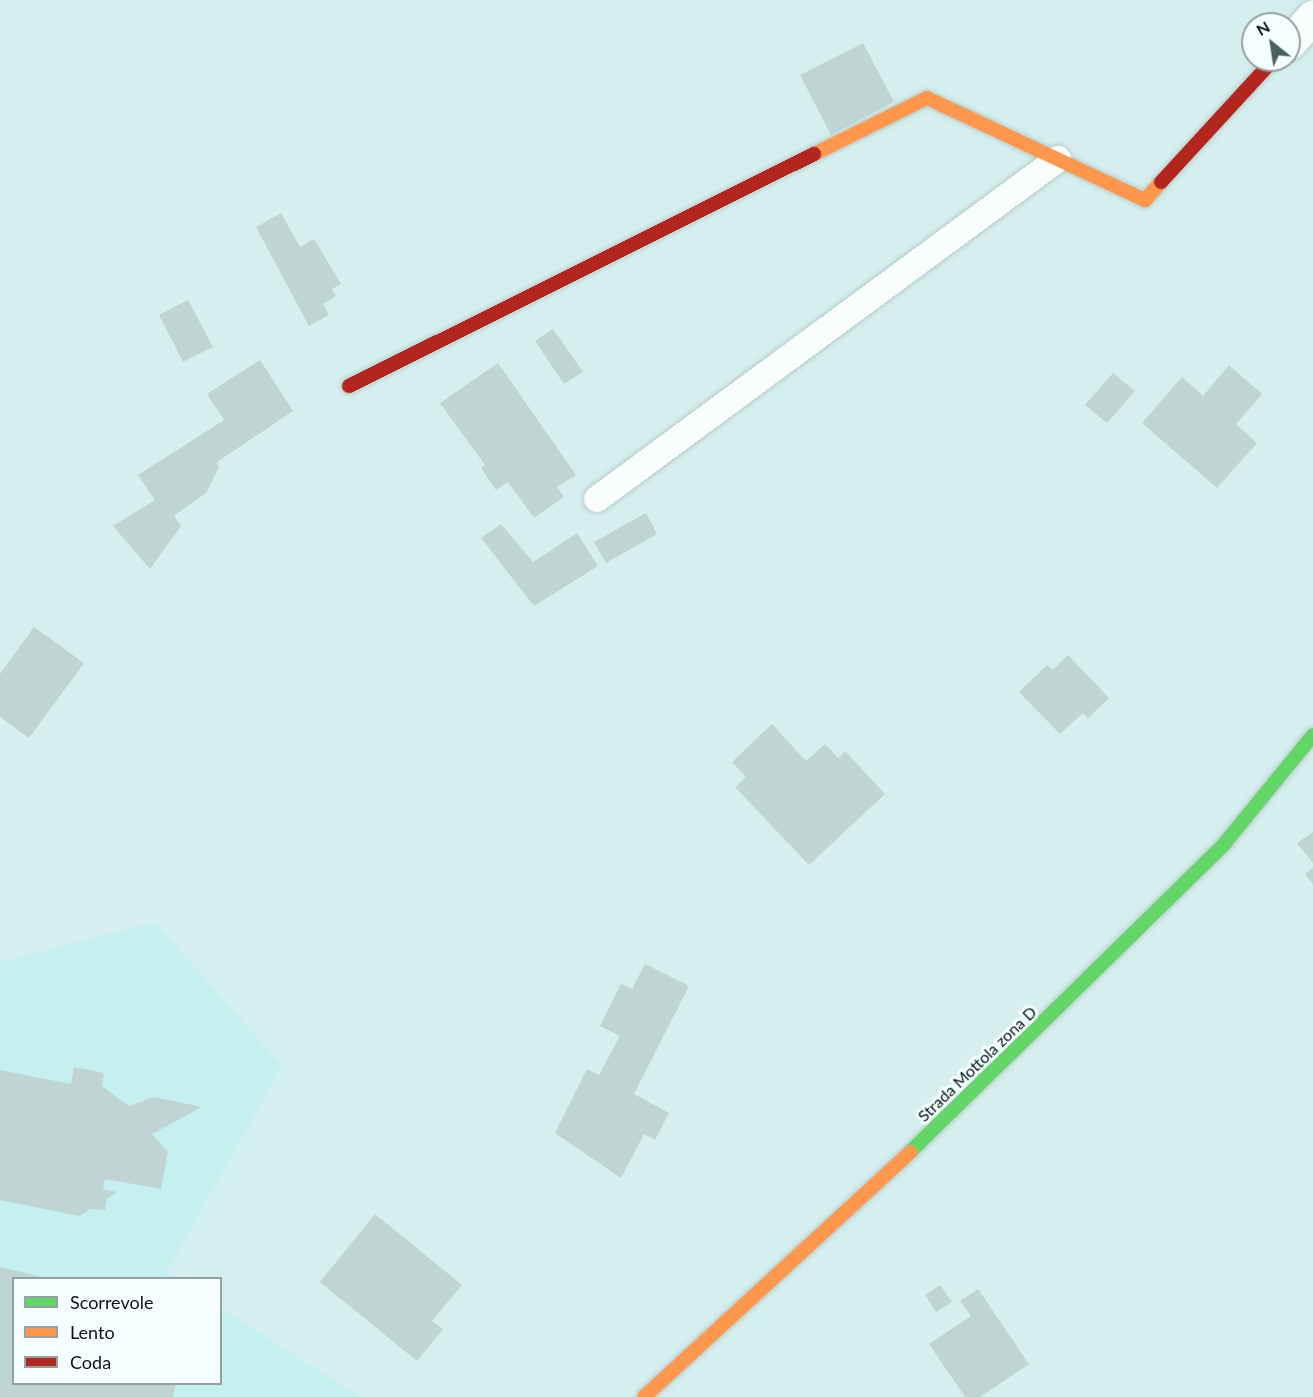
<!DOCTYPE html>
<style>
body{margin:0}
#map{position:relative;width:1313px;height:1397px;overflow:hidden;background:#d5efee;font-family:Lato,sans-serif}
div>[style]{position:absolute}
.built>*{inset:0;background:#c4f0ef}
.building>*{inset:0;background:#bfd5d4}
.roads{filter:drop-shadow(0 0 2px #b7cbcb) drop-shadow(0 0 2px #b7cbcb)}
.lane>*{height:26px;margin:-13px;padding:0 13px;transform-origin:13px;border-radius:13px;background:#f9fdfc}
.street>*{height:33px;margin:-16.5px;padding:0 16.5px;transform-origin:16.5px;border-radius:16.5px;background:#f9fdfc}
.fast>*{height:14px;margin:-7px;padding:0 7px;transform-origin:7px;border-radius:7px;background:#63d668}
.slow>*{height:14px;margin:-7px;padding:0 7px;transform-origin:7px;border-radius:7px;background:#ff974d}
.jam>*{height:14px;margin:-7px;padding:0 7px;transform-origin:7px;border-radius:7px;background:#b3261e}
span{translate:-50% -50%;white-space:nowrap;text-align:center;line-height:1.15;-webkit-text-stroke:6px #f5fefe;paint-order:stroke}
.street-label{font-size:16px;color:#041515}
.legend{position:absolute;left:12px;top:1277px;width:210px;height:108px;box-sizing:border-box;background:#f5fefe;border:2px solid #95a1a1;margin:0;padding:8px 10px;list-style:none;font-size:18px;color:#041515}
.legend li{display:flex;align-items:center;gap:12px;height:30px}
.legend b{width:30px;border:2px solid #95a1a1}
.north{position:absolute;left:1241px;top:12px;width:60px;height:60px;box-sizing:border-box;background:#f5fefe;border:2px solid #95a1a1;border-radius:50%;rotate:330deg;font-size:16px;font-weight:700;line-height:24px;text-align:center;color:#041515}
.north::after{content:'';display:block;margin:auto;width:21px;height:27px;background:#4d6161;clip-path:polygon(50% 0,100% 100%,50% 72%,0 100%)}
</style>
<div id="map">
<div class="built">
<i style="clip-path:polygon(155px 922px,282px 1066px,166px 1272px,175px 1278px,14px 1278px,14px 1384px,220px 1384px,221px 1308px,360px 1397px,0 1397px,0 962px)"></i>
</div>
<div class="building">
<i style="clip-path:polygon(863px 43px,894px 102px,831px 135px,800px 75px)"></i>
<i style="clip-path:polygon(281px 213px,300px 247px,314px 239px,341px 284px,332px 289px,336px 296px,323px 304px,329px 315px,309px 326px,256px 227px)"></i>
<i style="clip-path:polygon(188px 300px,213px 347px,183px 362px,159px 315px)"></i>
<i style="clip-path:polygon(553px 329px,583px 372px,564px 384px,535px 341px)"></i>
<i style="clip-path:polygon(260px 360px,293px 411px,217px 462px,219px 467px,206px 493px,174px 516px,181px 526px,150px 569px,113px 526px,155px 500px,138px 475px,224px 420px,207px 394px)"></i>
<i style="clip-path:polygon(498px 363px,576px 475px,557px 487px,564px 497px,534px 518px,508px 482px,496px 490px,481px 468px,485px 465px,440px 403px)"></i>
<i style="clip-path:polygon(1229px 365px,1262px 394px,1236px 424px,1257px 443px,1217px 488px,1142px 423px,1182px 377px,1203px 396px)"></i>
<i style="clip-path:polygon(1113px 373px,1135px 391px,1107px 423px,1085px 405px)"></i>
<i style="clip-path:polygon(646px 513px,657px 534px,606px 563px,594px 542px)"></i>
<i style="clip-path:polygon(501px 524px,533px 562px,577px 533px,598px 566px,534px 606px,481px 538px)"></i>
<i style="clip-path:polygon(34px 627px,84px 663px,29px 738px,0 717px,0 674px)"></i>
<i style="clip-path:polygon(1068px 655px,1109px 698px,1088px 718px,1083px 713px,1060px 734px,1019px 692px,1047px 665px,1053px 670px)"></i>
<i style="clip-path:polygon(772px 724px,806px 761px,825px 744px,838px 758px,845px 751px,885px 794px,809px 865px,735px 787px,746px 777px,732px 762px)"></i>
<i style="clip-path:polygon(1313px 832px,1313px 863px,1297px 843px)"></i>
<i style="clip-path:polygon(1313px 868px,1313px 885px,1305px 874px)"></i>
<i style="clip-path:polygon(645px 964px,689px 986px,634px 1094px,669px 1113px,655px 1140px,644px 1134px,621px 1178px,555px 1133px,587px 1069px,599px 1075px,620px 1036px,600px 1026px,621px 984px,632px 989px)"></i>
<i style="clip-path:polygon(74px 1067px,104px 1073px,102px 1086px,129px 1106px,154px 1097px,202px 1107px,152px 1134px,168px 1152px,161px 1189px,105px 1179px,103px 1189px,117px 1192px,107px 1199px,105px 1210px,90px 1209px,79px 1216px,0 1200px,0 1070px,71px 1084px)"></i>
<i style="clip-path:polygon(375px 1214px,462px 1285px,432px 1321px,443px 1329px,417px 1361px,320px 1282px)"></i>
<i style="clip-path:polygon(0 1267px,47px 1278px,14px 1278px,14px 1384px,176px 1384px,173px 1397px,0 1397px)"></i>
<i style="clip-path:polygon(940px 1285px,952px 1302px,936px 1312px,925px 1295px)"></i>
<i style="clip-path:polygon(978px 1289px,1029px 1364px,980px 1397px,965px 1397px,929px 1344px,971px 1316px,960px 1301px)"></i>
</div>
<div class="roads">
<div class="lane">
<i style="left:597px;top:499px;width:573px;rotate:-36.41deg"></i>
</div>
<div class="street">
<i style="left:1289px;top:43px;width:36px;rotate:-48deg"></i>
</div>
<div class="fast">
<i style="left:910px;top:1152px;width:441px;rotate:-44.4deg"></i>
<i style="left:1225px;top:843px;width:139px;rotate:-50.8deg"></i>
</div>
<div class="slow">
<i style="left:814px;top:154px;width:126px;rotate:-26.4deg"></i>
<i style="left:927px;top:98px;width:241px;rotate:25.1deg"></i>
<i style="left:1145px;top:200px;width:24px;rotate:-48deg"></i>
<i style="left:644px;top:1397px;width:362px;rotate:-42.6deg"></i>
</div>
<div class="jam">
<i style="left:1161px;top:182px;width:166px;rotate:-47.4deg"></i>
<i style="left:349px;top:386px;width:520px;rotate:-26.52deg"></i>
</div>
</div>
<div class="street-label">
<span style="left:977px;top:1064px;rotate:-44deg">Strada Mottola zona D</span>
</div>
<ul class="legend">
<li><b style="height:8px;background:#63d668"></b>Scorrevole</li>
<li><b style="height:8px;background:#ff974d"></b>Lento</li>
<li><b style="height:8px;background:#b3261e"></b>Coda</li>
</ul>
<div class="north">N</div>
</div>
